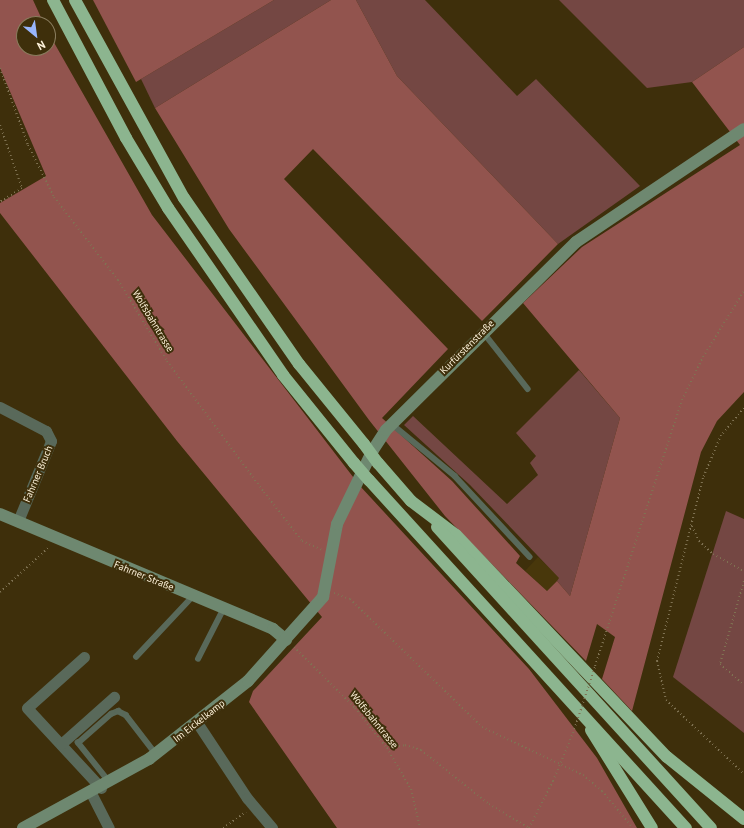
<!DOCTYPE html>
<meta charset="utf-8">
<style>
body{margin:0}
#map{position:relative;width:744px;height:828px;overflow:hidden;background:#3e2f0b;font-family:"PT Sans",sans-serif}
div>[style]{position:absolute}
.built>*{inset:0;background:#48370b}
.green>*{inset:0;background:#744743}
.forest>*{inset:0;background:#92544e}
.path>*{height:2px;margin-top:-1px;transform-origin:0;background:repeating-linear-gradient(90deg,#7f7252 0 1px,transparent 0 4px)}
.lane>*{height:5.5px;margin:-2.75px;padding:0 2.75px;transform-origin:2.75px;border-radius:2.75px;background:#59695a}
.street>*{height:11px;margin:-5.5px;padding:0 5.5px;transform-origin:5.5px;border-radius:5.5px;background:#59695a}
.secondary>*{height:12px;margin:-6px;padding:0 6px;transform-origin:6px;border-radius:6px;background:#6e8870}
.highway>*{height:12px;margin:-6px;padding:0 6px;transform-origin:6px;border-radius:6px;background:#8cb58f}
.path-bridge>*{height:2px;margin-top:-1px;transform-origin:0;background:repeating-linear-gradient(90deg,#7f7252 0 1px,transparent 0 4px)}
.highway-bridge>*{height:12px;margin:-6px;padding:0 6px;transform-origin:6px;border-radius:6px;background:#8cb58f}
span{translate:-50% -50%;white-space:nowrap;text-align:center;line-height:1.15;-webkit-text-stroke:4px #3e2f0b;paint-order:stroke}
.street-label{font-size:10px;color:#fdf2da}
.north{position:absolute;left:16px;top:16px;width:40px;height:40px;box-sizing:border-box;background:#3e2f0b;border:1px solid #8a7d5e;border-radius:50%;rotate:151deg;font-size:11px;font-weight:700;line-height:16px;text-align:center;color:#fdf2da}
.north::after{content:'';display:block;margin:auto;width:14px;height:18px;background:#98b6fd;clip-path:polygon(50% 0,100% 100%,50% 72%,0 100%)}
</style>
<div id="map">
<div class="built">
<i style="clip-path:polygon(538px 557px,560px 578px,547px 591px,525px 571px)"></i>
</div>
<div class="green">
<i style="clip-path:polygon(274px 0,331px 0,155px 108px,141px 79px)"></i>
<i style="clip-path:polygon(356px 0,425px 0,517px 96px,536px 79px,640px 186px,558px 244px,397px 76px)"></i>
<i style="clip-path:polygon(559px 0,744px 0,744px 47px,692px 82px,647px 88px)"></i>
<i style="clip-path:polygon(579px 370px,620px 418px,570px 596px,557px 581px,559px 578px,470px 485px,404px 425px,413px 416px,507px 504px,538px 475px,530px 463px,536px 456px,516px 433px)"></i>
<i style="clip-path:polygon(726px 511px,744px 519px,744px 733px,673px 677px)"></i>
</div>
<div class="forest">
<i style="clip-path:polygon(0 0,33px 0,44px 24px,24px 24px,24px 48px,48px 48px,48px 32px,152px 215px,360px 486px,529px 669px,597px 758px,637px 828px,337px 828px,249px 702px,253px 691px,322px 617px,177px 441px,0 213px,0 203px,46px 176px,0 68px)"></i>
<i style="clip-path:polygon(93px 0,274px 0,136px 82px)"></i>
<i style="clip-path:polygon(331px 0,356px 0,397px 76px,558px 244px,482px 321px,313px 149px,284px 179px,448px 349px,382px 418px,452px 481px,520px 556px,516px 563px,547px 591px,557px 581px,570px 596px,620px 418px,523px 303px,582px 247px,740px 145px,692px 82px,744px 47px,744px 392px,717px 421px,701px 452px,632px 711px,602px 679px,615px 637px,597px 624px,586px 661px,445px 516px,369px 420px,229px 229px,155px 108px)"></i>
</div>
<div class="path">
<i style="left:0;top:68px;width:82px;rotate:70deg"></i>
<i style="left:28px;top:145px;width:58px;rotate:63.4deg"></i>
<i style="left:54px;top:197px;width:105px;rotate:52.4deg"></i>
<i style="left:118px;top:280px;width:95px;rotate:58.8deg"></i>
<i style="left:167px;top:361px;width:163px;rotate:53.5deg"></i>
<i style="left:264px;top:492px;width:62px;rotate:52.2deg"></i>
<i style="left:302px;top:541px;width:22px;rotate:24deg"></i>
<i style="left:0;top:125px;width:67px;rotate:70.8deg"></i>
<i style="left:22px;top:188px;width:26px;rotate:148deg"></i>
<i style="left:744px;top:408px;width:35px;rotate:130deg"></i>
<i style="left:721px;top:435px;width:47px;rotate:112.7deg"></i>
<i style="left:703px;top:478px;width:189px;rotate:104.1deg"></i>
<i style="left:657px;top:661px;width:40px;rotate:77deg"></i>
<i style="left:666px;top:700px;width:108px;rotate:43.5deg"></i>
<i style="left:692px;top:526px;width:17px;rotate:65deg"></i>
<i style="left:699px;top:541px;width:19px;rotate:43deg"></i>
<i style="left:713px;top:554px;width:35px;rotate:29deg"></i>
<i style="left:744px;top:581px;width:86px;rotate:106.1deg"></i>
<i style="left:720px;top:664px;width:32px;rotate:41deg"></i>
<i style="left:0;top:592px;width:67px;rotate:-42.6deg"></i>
<i style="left:334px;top:593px;width:17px;rotate:21deg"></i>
<i style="left:350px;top:599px;width:184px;rotate:44.1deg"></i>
<i style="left:482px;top:727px;width:112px;rotate:25.4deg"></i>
<i style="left:583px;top:775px;width:25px;rotate:40deg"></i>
<i style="left:602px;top:791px;width:48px;rotate:50deg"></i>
<i style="left:294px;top:647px;width:86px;rotate:45deg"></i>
<i style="left:355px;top:708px;width:51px;rotate:51.3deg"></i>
<i style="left:387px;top:748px;width:48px;rotate:59.7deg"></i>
<i style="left:411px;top:789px;width:40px;rotate:77deg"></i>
<i style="left:595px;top:666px;width:280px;rotate:-71.9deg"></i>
<i style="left:682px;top:400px;width:48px;rotate:-64deg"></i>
<i style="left:703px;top:357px;width:78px;rotate:-58.2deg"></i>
<i style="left:387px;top:748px;width:18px;rotate:-9deg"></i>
<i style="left:405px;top:745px;width:17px;rotate:17deg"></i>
<i style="left:421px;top:750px;width:87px;rotate:38.5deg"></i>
<i style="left:489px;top:804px;width:47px;rotate:31deg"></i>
<i style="left:564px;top:755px;width:24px;rotate:-68deg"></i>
<i style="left:223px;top:828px;width:28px;rotate:-35deg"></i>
<i style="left:529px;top:828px;width:53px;rotate:-62.9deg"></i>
</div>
<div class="lane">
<i style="left:484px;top:333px;width:71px;rotate:51.8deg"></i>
<i style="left:392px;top:424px;width:82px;rotate:39.5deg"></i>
<i style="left:455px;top:476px;width:110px;rotate:47.2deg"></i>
<i style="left:136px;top:657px;width:83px;rotate:-46.9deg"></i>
<i style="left:198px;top:659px;width:57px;rotate:-63deg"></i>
<i style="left:109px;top:782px;width:50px;rotate:-128.5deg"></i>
<i style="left:78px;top:743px;width:44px;rotate:-41.3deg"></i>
<i style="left:111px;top:714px;width:8px;rotate:-23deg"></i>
<i style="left:118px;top:711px;width:9px;rotate:27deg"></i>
<i style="left:126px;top:715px;width:49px;rotate:52.4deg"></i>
</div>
<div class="street">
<i style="left:0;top:407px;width:52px;rotate:27.6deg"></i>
<i style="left:46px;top:431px;width:11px;rotate:63deg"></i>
<i style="left:51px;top:441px;width:87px;rotate:112.4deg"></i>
<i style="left:84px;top:657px;width:76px;rotate:138.2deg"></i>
<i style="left:27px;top:708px;width:109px;rotate:47.2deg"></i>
<i style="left:198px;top:724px;width:89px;rotate:56.5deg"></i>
<i style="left:247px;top:798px;width:39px;rotate:50deg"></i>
<i style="left:61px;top:744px;width:71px;rotate:-41.6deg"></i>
<i style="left:91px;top:793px;width:39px;rotate:63deg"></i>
</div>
<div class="secondary">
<i style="left:0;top:514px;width:296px;rotate:22.8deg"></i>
<i style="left:273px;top:629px;width:17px;rotate:40deg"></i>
<i style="left:23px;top:828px;width:144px;rotate:-28.7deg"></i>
<i style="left:149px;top:759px;width:126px;rotate:-38.2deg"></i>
<i style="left:248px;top:681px;width:113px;rotate:-48.2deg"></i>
<i style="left:323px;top:597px;width:74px;rotate:-79.1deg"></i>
<i style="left:337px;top:524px;width:82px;rotate:-64.1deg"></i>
<i style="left:373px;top:450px;width:24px;rotate:-57deg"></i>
<i style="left:386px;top:430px;width:267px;rotate:-44.7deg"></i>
<i style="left:576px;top:242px;width:202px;rotate:-33.9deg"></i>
</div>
<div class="highway">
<i style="left:53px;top:0;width:156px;rotate:62.1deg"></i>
<i style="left:126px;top:138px;width:82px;rotate:59deg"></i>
<i style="left:168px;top:208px;width:203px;rotate:55.4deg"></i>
<i style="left:283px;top:375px;width:113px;rotate:51.1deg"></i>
<i style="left:75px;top:0;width:226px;rotate:61.2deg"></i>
<i style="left:184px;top:198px;width:202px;rotate:55.3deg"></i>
<i style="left:299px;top:364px;width:103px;rotate:50.9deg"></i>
<i style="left:378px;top:463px;width:50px;rotate:49deg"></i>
<i style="left:411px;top:501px;width:56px;rotate:37.1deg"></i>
<i style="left:456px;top:535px;width:306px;rotate:46.5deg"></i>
<i style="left:667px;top:757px;width:99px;rotate:38.8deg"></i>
<i style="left:369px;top:480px;width:471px;rotate:47.7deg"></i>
<i style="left:437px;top:527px;width:407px;rotate:47.7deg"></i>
<i style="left:591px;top:730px;width:115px;rotate:58.1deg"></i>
</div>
<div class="path-bridge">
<i style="left:573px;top:733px;width:70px;rotate:-71.6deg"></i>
<i style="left:553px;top:781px;width:28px;rotate:-67deg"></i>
</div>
<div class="highway-bridge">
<i style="left:364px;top:444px;width:24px;rotate:54deg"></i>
<i style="left:354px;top:463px;width:23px;rotate:49deg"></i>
</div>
<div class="street-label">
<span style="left:153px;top:321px;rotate:59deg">Wolfsbahntrasse</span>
<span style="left:467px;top:347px;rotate:-45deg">Kurfürstenstraße</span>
<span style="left:38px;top:474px;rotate:-67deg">Fahrner Bruch</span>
<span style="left:144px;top:576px;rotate:22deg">Fahrner Straße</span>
<span style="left:374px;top:720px;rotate:51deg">Wolfsbahntrasse</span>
<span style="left:199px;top:721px;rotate:-38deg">Im Eickelkamp</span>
</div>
<div class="north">N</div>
</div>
